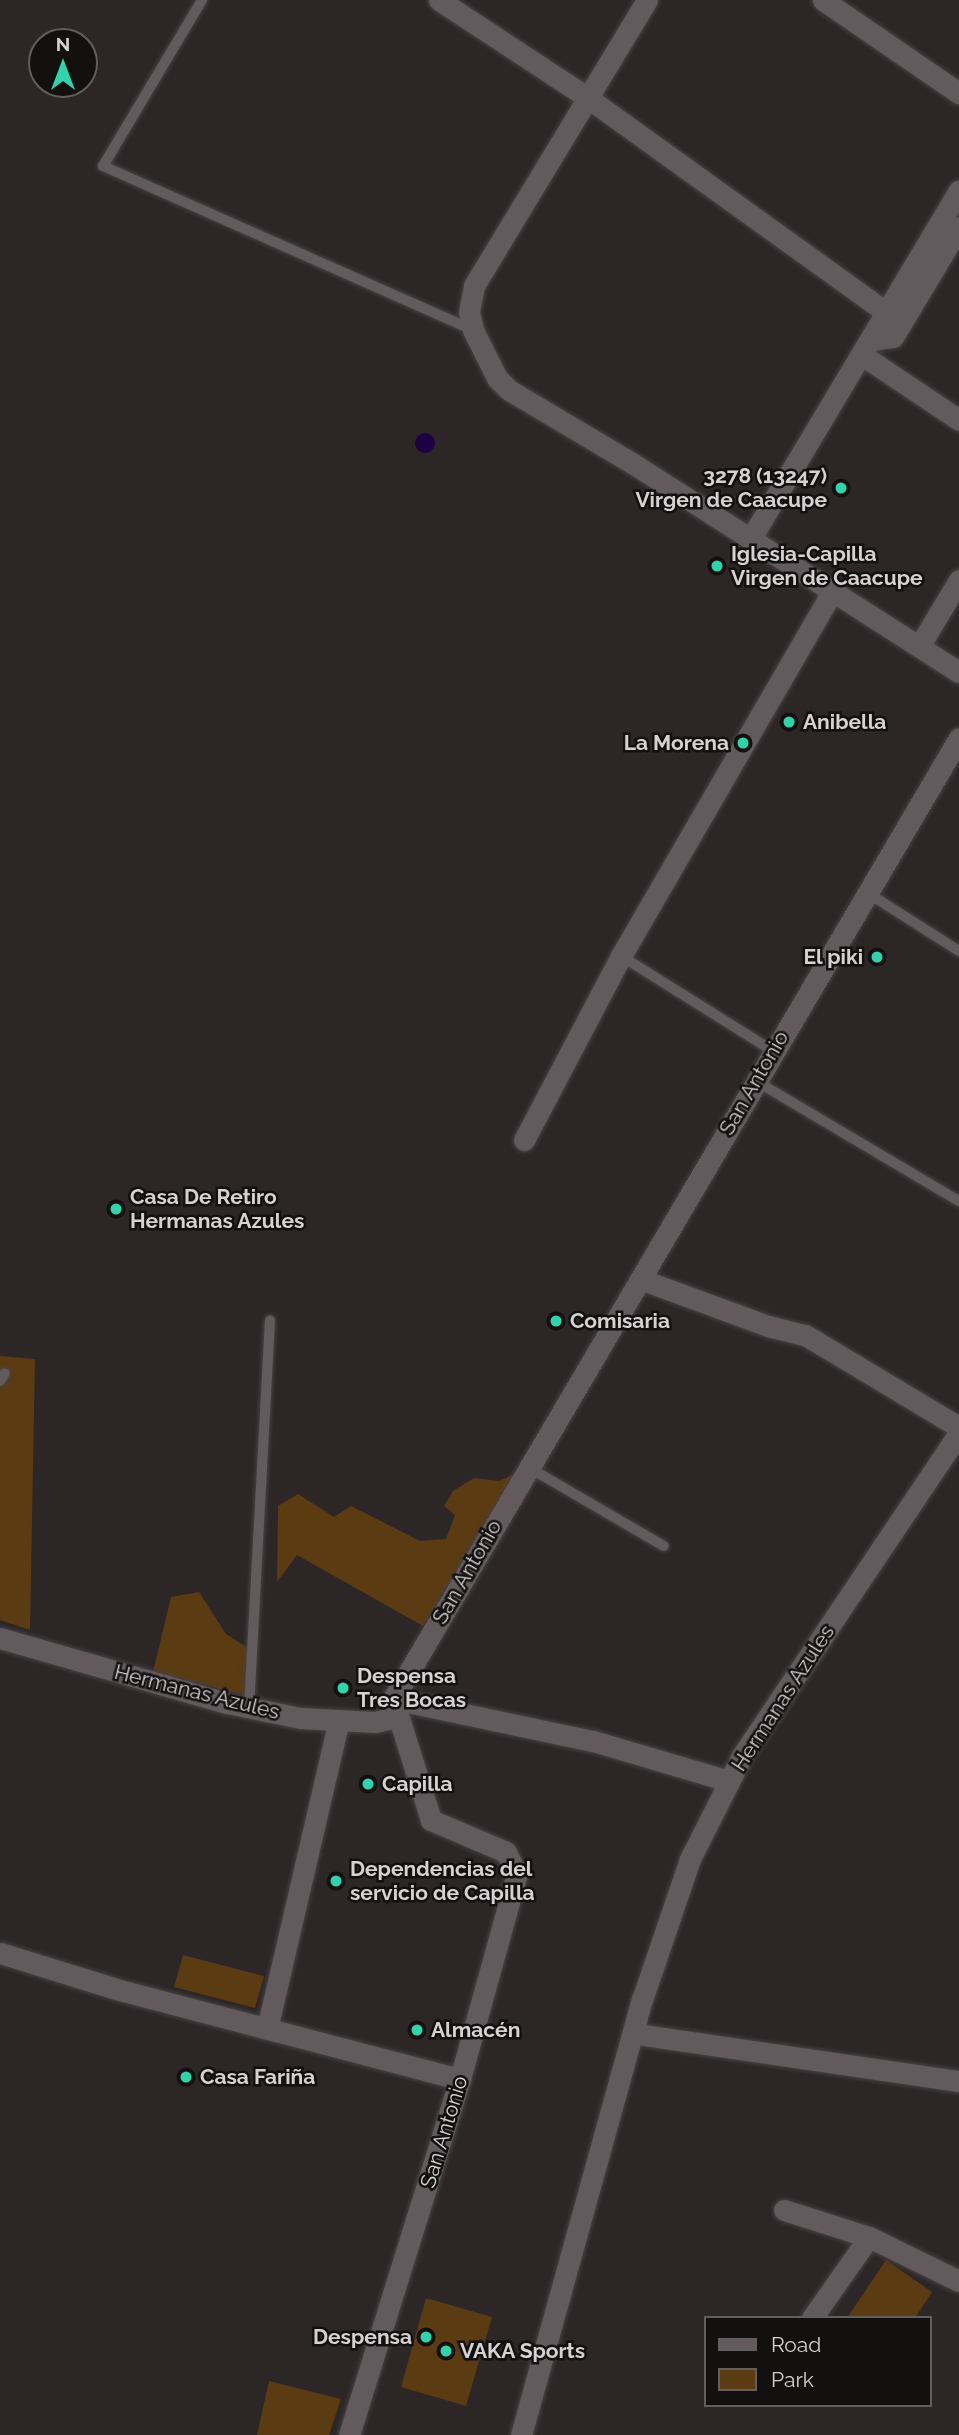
<!DOCTYPE html>
<meta charset="utf-8">
<style>
body{margin:0}
#map{position:relative;width:959px;height:2435px;overflow:hidden;background:#2c2627;font-family:Raleway,sans-serif}
div>[style]{position:absolute}
.green>*{inset:0;background:#5b3b11}
.water>*{inset:0;background:#1d0144}
.round{border-radius:50%}
.roads{filter:drop-shadow(0 0 2px #474243) drop-shadow(0 0 2px #474243)}
.lane>*{height:10px;margin:-5px;padding:0 5px;transform-origin:5px;border-radius:5px;background:#625a5c}
.street>*{height:21px;margin:-10.5px;padding:0 10.5px;transform-origin:10.5px;border-radius:10.5px;background:#625a5c}
.dots>*{width:19px;height:19px;translate:-50% -50%;box-sizing:border-box;border:4px solid #131010;border-radius:50%}
span{translate:-50% -50%;white-space:nowrap;text-align:center;line-height:1.15;-webkit-text-stroke:5px #131010;paint-order:stroke}
.poi-label{font-size:21px;color:#d6d2d3;font-weight:700}
.right{translate:-100% -50%;text-align:right}
.left{translate:0 -50%;text-align:left}
.street-label{font-size:21px;color:#d6d2d3}
.legend{position:absolute;left:704px;top:2316px;width:228px;height:91px;box-sizing:border-box;background:#131010;border:2px solid #615e5e;margin:0;padding:9px 12px;list-style:none;font-size:21px;color:#d6d2d3}
.legend li{display:flex;align-items:center;gap:14px;height:35px}
.legend b{width:35px;border:2px solid #615e5e}
.north{position:absolute;left:28px;top:28px;width:70px;height:70px;box-sizing:border-box;background:#131010;border:2px solid #615e5e;border-radius:50%;rotate:0deg;font-size:19px;font-weight:700;line-height:28px;text-align:center;color:#d6d2d3}
.north::after{content:'';display:block;margin:auto;width:24px;height:32px;background:#2ed4aa;clip-path:polygon(50% 0,100% 100%,50% 72%,0 100%)}
</style>
<div id="map">
<div class="green">
<i style="clip-path:polygon(0 1356px,35px 1359px,30px 1630px,0 1620px)"></i>
<i style="clip-path:polygon(515px 1474px,423px 1626px,297px 1555px,277px 1582px,278px 1506px,298px 1494px,334px 1517px,351px 1506px,420px 1541px,446px 1539px,455px 1515px,444px 1506px,453px 1491px,474px 1478px,499px 1481px)"></i>
<i style="clip-path:polygon(199px 1592px,226px 1634px,251px 1650px,249px 1696px,153px 1672px,171px 1597px)"></i>
<i style="clip-path:polygon(183px 1955px,264px 1976px,255px 2008px,174px 1987px)"></i>
<i style="clip-path:polygon(886px 2260px,932px 2292px,915px 2318px,847px 2318px)"></i>
<i style="clip-path:polygon(426px 2298px,492px 2317px,466px 2406px,401px 2387px)"></i>
<i style="clip-path:polygon(269px 2381px,341px 2399px,329px 2435px,257px 2435px)"></i>
</div>
<div class="water">
<i class="round" style="left:415px;top:433px;width:20px;height:20px"></i>
</div>
<div class="roads">
<div class="lane">
<i style="left:202px;top:0;width:193px;rotate:120.8deg"></i>
<i style="left:103px;top:166px;width:405px;rotate:23.9deg"></i>
<i style="left:866px;top:892px;width:110px;rotate:32.4deg"></i>
<i style="left:621px;top:956px;width:179px;rotate:32deg"></i>
<i style="left:756px;top:1081px;width:236px;rotate:30.6deg"></i>
<i style="left:0;top:1381px;width:9px;rotate:-58deg"></i>
<i style="left:528px;top:1467px;width:157px;rotate:30.2deg"></i>
<i style="left:249px;top:1708px;width:388px;rotate:-86.9deg"></i>
</div>
<div class="street">
<i style="left:439px;top:0;width:178px;rotate:33.3deg"></i>
<i style="left:588px;top:98px;width:385px;rotate:35.7deg"></i>
<i style="left:647px;top:0;width:334px;rotate:121.2deg"></i>
<i style="left:474px;top:286px;width:26px;rotate:101deg"></i>
<i style="left:469px;top:312px;width:18px;rotate:77deg"></i>
<i style="left:473px;top:330px;width:54px;rotate:63.4deg"></i>
<i style="left:497px;top:378px;width:17px;rotate:45deg"></i>
<i style="left:509px;top:390px;width:143px;rotate:30.7deg"></i>
<i style="left:632px;top:463px;width:388px;rotate:32.6deg"></i>
<i style="left:823px;top:0;width:165px;rotate:34.4deg"></i>
<i style="left:873px;top:340px;width:20px;rotate:-9deg"></i>
<i style="left:893px;top:337px;width:128px;rotate:-59deg"></i>
<i style="left:862px;top:355px;width:117px;rotate:33.8deg"></i>
<i style="left:751px;top:538px;width:405px;rotate:-59.1deg"></i>
<i style="left:920px;top:645px;width:76px;rotate:-59deg"></i>
<i style="left:524px;top:1140px;width:208px;rotate:-62.2deg"></i>
<i style="left:621px;top:956px;width:422px;rotate:-59.9deg"></i>
<i style="left:640px;top:1279px;width:136px;rotate:20.2deg"></i>
<i style="left:768px;top:1326px;width:38px;rotate:14deg"></i>
<i style="left:805px;top:1335px;width:179px;rotate:30.9deg"></i>
<i style="left:0;top:1638px;width:236px;rotate:16deg"></i>
<i style="left:227px;top:1703px;width:75px;rotate:11.6deg"></i>
<i style="left:300px;top:1718px;width:75px;rotate:3.1deg"></i>
<i style="left:375px;top:1722px;width:23px;rotate:-13deg"></i>
<i style="left:393px;top:1699px;width:204px;rotate:11.9deg"></i>
<i style="left:593px;top:1741px;width:142px;rotate:16.4deg"></i>
<i style="left:0;top:1953px;width:121px;rotate:17.2deg"></i>
<i style="left:116px;top:1989px;width:356px;rotate:14.7deg"></i>
<i style="left:267px;top:2029px;width:317px;rotate:-76.9deg"></i>
<i style="left:636px;top:2034px;width:326px;rotate:8.3deg"></i>
<i style="left:784px;top:2210px;width:89px;rotate:17.6deg"></i>
<i style="left:869px;top:2237px;width:100px;rotate:26.1deg"></i>
<i style="left:812px;top:2318px;width:99px;rotate:-54.9deg"></i>
<i style="left:349px;top:2435px;width:373px;rotate:-72.7deg"></i>
<i style="left:460px;top:2079px;width:213px;rotate:-74.5deg"></i>
<i style="left:517px;top:1874px;width:25px;rotate:-117deg"></i>
<i style="left:506px;top:1852px;width:82px;rotate:-156.9deg"></i>
<i style="left:431px;top:1820px;width:127px;rotate:-107.4deg"></i>
<i style="left:393px;top:1699px;width:1115px;rotate:-59.5deg"></i>
<i style="left:521px;top:2435px;width:452px;rotate:-74.5deg"></i>
<i style="left:642px;top:2000px;width:149px;rotate:-71.2deg"></i>
<i style="left:690px;top:1859px;width:115px;rotate:-63.2deg"></i>
<i style="left:742px;top:1756px;width:389px;rotate:-56.1deg"></i>
</div>
</div>
<div class="dots">
<i style="left:841px;top:488px;background:#2ed4aa"></i>
<i style="left:717px;top:566px;background:#2ed4aa"></i>
<i style="left:789px;top:722px;background:#2ed4aa"></i>
<i style="left:743px;top:743px;background:#2ed4aa"></i>
<i style="left:877px;top:957px;background:#2ed4aa"></i>
<i style="left:116px;top:1209px;background:#2ed4aa"></i>
<i style="left:556px;top:1321px;background:#2ed4aa"></i>
<i style="left:343px;top:1688px;background:#2ed4aa"></i>
<i style="left:368px;top:1784px;background:#2ed4aa"></i>
<i style="left:336px;top:1881px;background:#2ed4aa"></i>
<i style="left:417px;top:2030px;background:#2ed4aa"></i>
<i style="left:186px;top:2077px;background:#2ed4aa"></i>
<i style="left:426px;top:2337px;background:#2ed4aa"></i>
<i style="left:446px;top:2351px;background:#2ed4aa"></i>
</div>
<div class="poi-label">
<span class="right" style="left:827px;top:488px">3278 (13247)<br>Virgen de Caacupe</span>
<span class="left" style="left:731px;top:566px">Iglesia-Capilla<br>Virgen de Caacupe</span>
<span class="left" style="left:803px;top:722px">Anibella</span>
<span class="right" style="left:729px;top:743px">La Morena</span>
<span class="right" style="left:863px;top:957px">El piki</span>
<span class="left" style="left:130px;top:1209px">Casa De Retiro<br>Hermanas Azules</span>
<span class="left" style="left:570px;top:1321px">Comisaria</span>
<span class="left" style="left:357px;top:1688px">Despensa<br>Tres Bocas</span>
<span class="left" style="left:382px;top:1784px">Capilla</span>
<span class="left" style="left:350px;top:1881px">Dependencias del<br>servicio de Capilla</span>
<span class="left" style="left:431px;top:2030px">Almacén</span>
<span class="left" style="left:200px;top:2077px">Casa Fariña</span>
<span class="right" style="left:412px;top:2337px">Despensa</span>
<span class="left" style="left:460px;top:2351px">VAKA Sports</span>
</div>
<div class="street-label">
<span style="left:754px;top:1083px;rotate:-60deg">San Antonio</span>
<span style="left:467px;top:1572px;rotate:-60deg">San Antonio</span>
<span style="left:197px;top:1692px;rotate:14deg">Hermanas Azules</span>
<span style="left:783px;top:1698px;rotate:-57deg">Hermanas Azules</span>
<span style="left:444px;top:2132px;rotate:-73deg">San Antonio</span>
</div>
<ul class="legend">
<li><b style="height:9px;background:#625a5c"></b>Road</li>
<li><b style="height:19px;background:#5b3b11"></b>Park</li>
</ul>
<div class="north">N</div>
</div>
